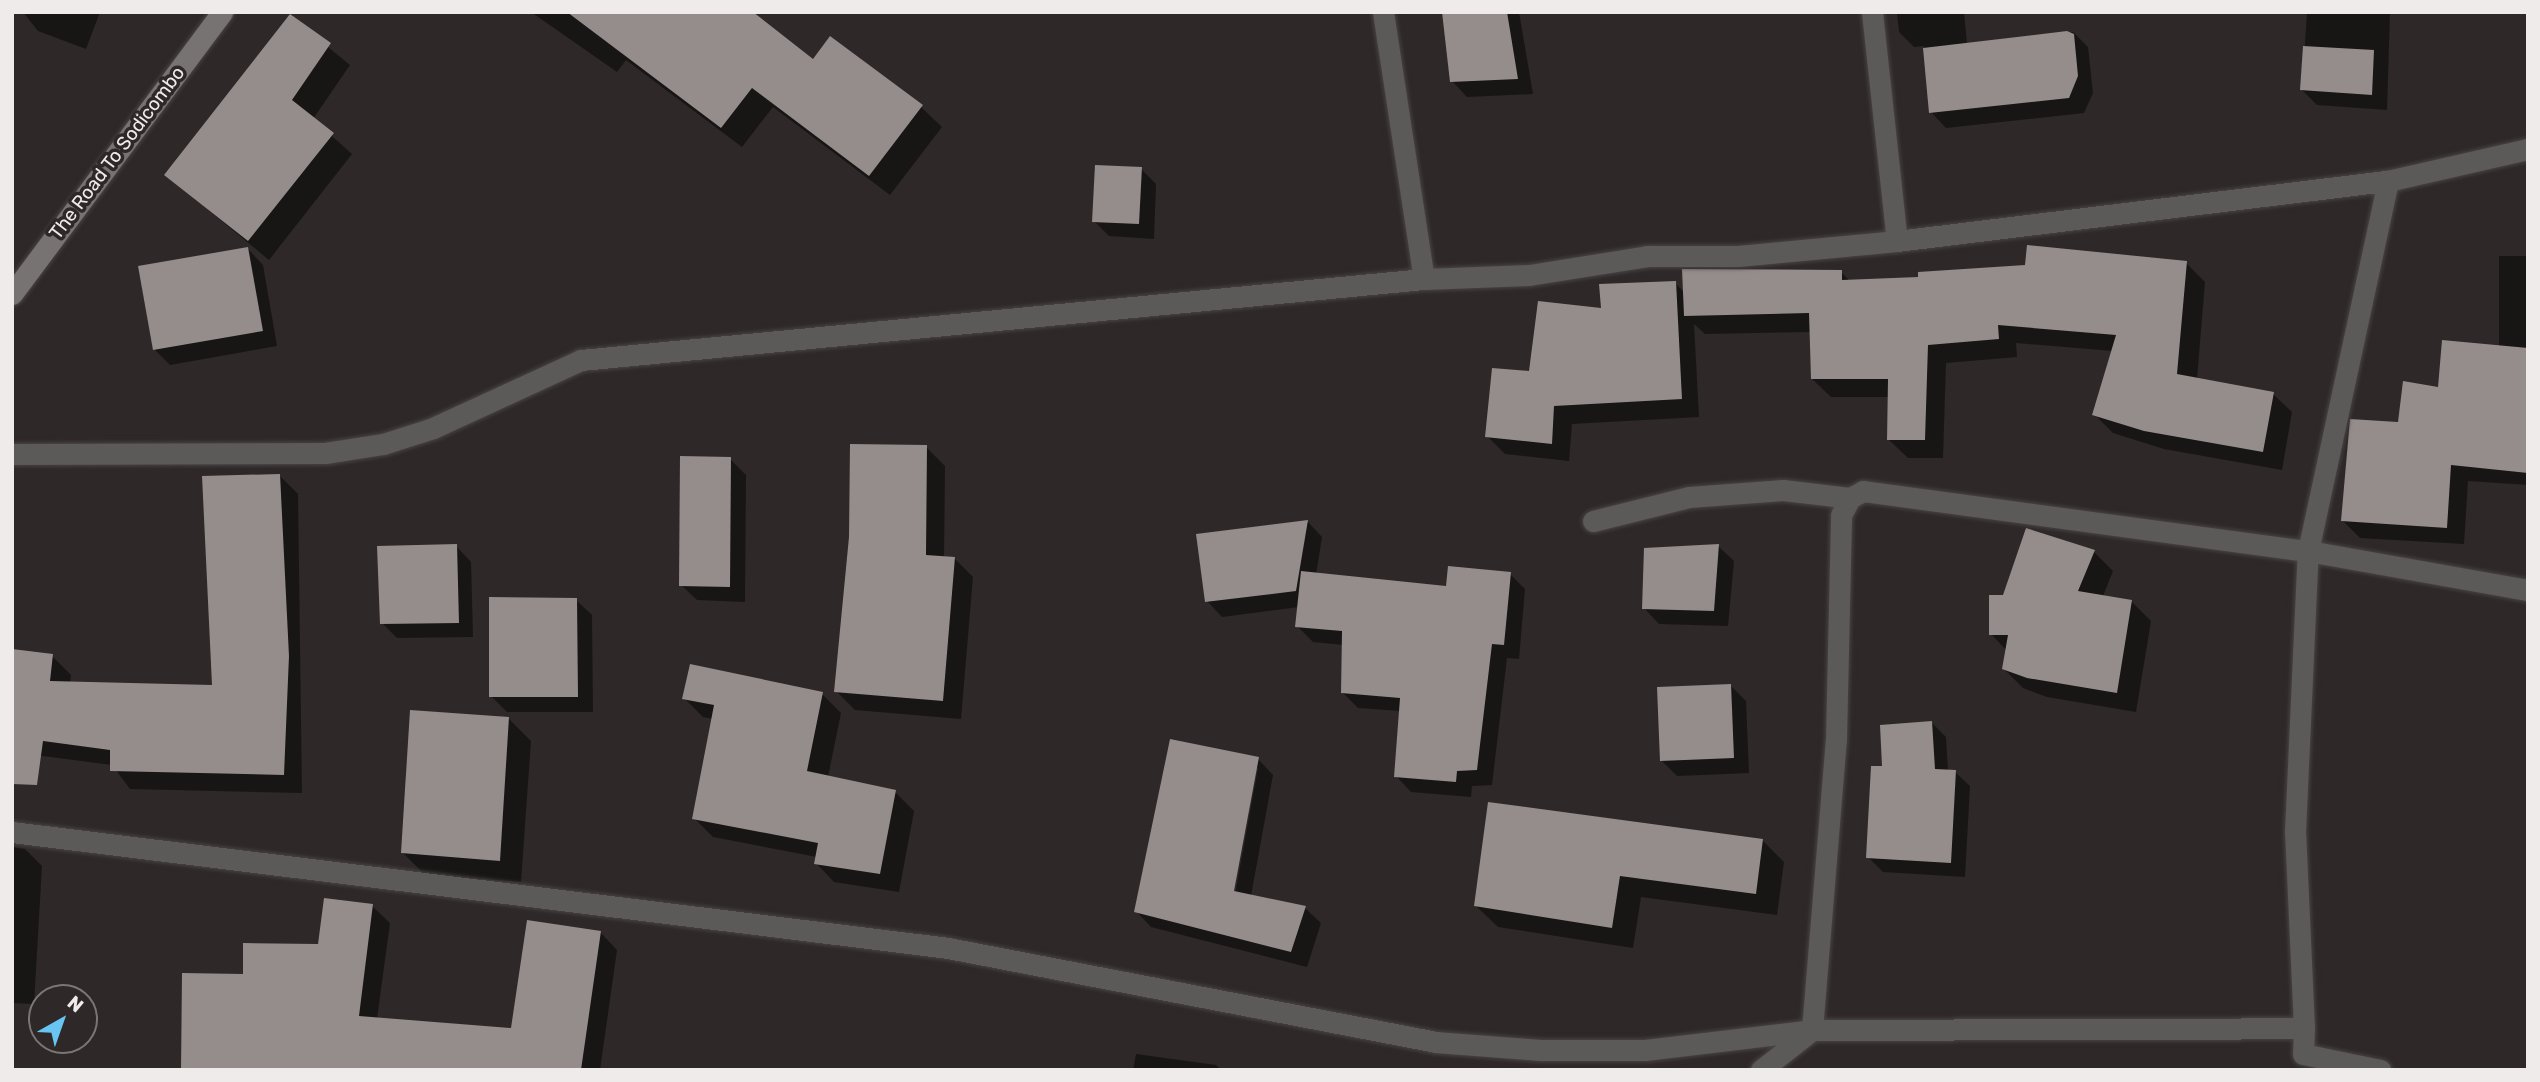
<!DOCTYPE html>
<style>
body{margin:0}
#map{position:relative;width:2540px;height:1082px;overflow:hidden;background:#2e2828;font-family:Rubik,sans-serif}
div>[style]{position:absolute}
.shadow>*{inset:0;background:#0007}
.building>*{inset:0;background:#948d8c}
.roads{filter:drop-shadow(0 0 2px #494343) drop-shadow(0 0 2px #494343)}
.minor>*{height:21px;margin:-10.5px;padding:0 10.5px;transform-origin:10.5px;border-radius:10.5px;background:#5c5959}
.secondary>*{height:21px;margin:-10.5px;padding:0 10.5px;transform-origin:10.5px;border-radius:10.5px;background:#787373}
span{translate:-50% -50%;white-space:nowrap;text-align:center;line-height:1.15;-webkit-text-stroke:7px #2e2828;paint-order:stroke}
.street-label{font-size:19px;color:#efebeb}
.frame{position:absolute;inset:0;border:14px solid #efebeb;pointer-events:none}
.north{position:absolute;left:28px;top:984px;width:70px;height:70px;box-sizing:border-box;background:#2e2828;border:2px solid #7b7676;border-radius:50%;rotate:40deg;font-size:19px;font-weight:700;line-height:28px;text-align:center;color:#efebeb}
.north::after{content:'';display:block;margin:auto;width:24px;height:32px;background:#68c4f0;clip-path:polygon(50% 0,100% 100%,50% 72%,0 100%)}
</style>
<div id="map">
<div class="shadow">
<i style="clip-path:polygon(23px 12px,100px 12px,86px 49px,38px 31px)"></i>
<i style="clip-path:polygon(531px 12px,750px 12px,814px 61px,921px 107px,942px 127px,890px 195px,773px 107px,742px 147px,626px 60px,617px 72px)"></i>
<i style="clip-path:polygon(1444px 12px,1519px 12px,1533px 94px,1467px 97px,1452px 81px)"></i>
<i style="clip-path:polygon(1897px 12px,1964px 12px,1967px 44px,2073px 32px,2088px 47px,2093px 93px,2084px 113px,1946px 128px,1931px 112px,1924px 46px,1914px 47px,1899px 32px)"></i>
<i style="clip-path:polygon(2307px 12px,2390px 12px,2387px 110px,2317px 105px,2302px 90px)"></i>
<i style="clip-path:polygon(290px 16px,350px 65px,313px 119px,352px 154px,269px 260px,166px 175px)"></i>
<i style="clip-path:polygon(1141px 169px,1156px 184px,1154px 239px,1109px 236px,1094px 221px)"></i>
<i style="clip-path:polygon(248px 249px,263px 265px,277px 346px,170px 365px,154px 349px)"></i>
<i style="clip-path:polygon(2499px 256px,2528px 256px,2528px 485px,2468px 481px,2464px 544px,2360px 538px,2343px 521px,2400px 423px,2499px 347px)"></i>
<i style="clip-path:polygon(2186px 263px,2205px 282px,2197px 379px,2273px 394px,2292px 412px,2282px 470px,2164px 449px,2113px 433px,2094px 414px,2113px 351px,2016px 343px,2017px 357px,1946px 363px,1943px 458px,1908px 458px,1889px 440px,1889px 397px,1831px 397px,1812px 379px,1811px 332px,1705px 334px,1694px 324px,1699px 417px,1572px 424px,1569px 461px,1505px 454px,1487px 436px,1531px 373px,1603px 310px,1675px 283px,1685px 293px,1841px 272px,1850px 281px)"></i>
<i style="clip-path:polygon(926px 447px,945px 466px,944px 558px,954px 558px,973px 577px,961px 719px,855px 710px,836px 691px)"></i>
<i style="clip-path:polygon(730px 459px,746px 475px,745px 602px,697px 600px,681px 585px)"></i>
<i style="clip-path:polygon(280px 476px,298px 494px,302px 793px,130px 789px,112px 765px,12px 752px,52px 656px,71px 675px,70px 683px,214px 687px)"></i>
<i style="clip-path:polygon(1307px 521px,1322px 537px,1316px 575px,1447px 588px,1510px 574px,1525px 589px,1519px 659px,1507px 658px,1492px 785px,1472px 786px,1471px 797px,1411px 792px,1396px 776px,1401px 711px,1358px 708px,1342px 692px,1344px 645px,1313px 642px,1297px 626px,1299px 607px,1222px 617px,1207px 601px)"></i>
<i style="clip-path:polygon(456px 546px,471px 562px,473px 637px,397px 638px,382px 623px)"></i>
<i style="clip-path:polygon(1718px 546px,1734px 561px,1728px 626px,1659px 624px,1644px 608px)"></i>
<i style="clip-path:polygon(2094px 552px,2113px 571px,2103px 596px,2131px 601px,2151px 621px,2136px 712px,2047px 697px,2023px 688px,2004px 669px,2007px 651px,1991px 634px,2004px 597px)"></i>
<i style="clip-path:polygon(576px 600px,592px 615px,593px 712px,507px 712px,491px 696px)"></i>
<i style="clip-path:polygon(1731px 686px,1746px 701px,1749px 773px,1677px 776px,1662px 761px)"></i>
<i style="clip-path:polygon(822px 694px,841px 713px,828px 777px,895px 792px,914px 811px,899px 892px,834px 882px,816px 863px,817px 857px,713px 837px,694px 818px,713px 719px,703px 717px,684px 698px)"></i>
<i style="clip-path:polygon(508px 718px,531px 741px,521px 882px,425px 875px,403px 853px)"></i>
<i style="clip-path:polygon(1932px 723px,1946px 737px,1948px 771px,1955px 772px,1970px 786px,1965px 877px,1883px 872px,1868px 857px)"></i>
<i style="clip-path:polygon(evenodd,1258px 759px,1273px 775px,1251px 896px,1305px 908px,1321px 923px,1307px 967px,1151px 927px,1136px 911px,1258px 759px,1255px 768px,1258px 768px,1234px 900px,1230px 899px,1255px 768px)"></i>
<i style="clip-path:polygon(1762px 840px,1784px 862px,1777px 915px,1641px 897px,1633px 948px,1498px 927px,1476px 906px)"></i>
<i style="clip-path:polygon(12px 847px,25px 849px,42px 866px,34px 1004px,12px 1003px)"></i>
<i style="clip-path:polygon(372px 906px,390px 923px,377px 1019px,513px 1030px,600px 932px,617px 950px,600px 1070px,183px 1070px,245px 976px,320px 946px)"></i>
<i style="clip-path:polygon(1136px 1054px,1216px 1065px,1221px 1070px,1133px 1070px)"></i>
</div>
<div class="building">
<i style="clip-path:polygon(567px 12px,753px 12px,813px 59px,830px 36px,923px 105px,869px 176px,752px 88px,721px 128px)"></i>
<i style="clip-path:polygon(1442px 12px,1507px 12px,1518px 79px,1450px 82px)"></i>
<i style="clip-path:polygon(290px 14px,331px 43px,292px 100px,334px 133px,248px 241px,164px 175px)"></i>
<i style="clip-path:polygon(2067px 31px,2074px 34px,2078px 76px,2069px 98px,1929px 113px,1923px 48px)"></i>
<i style="clip-path:polygon(2303px 46px,2374px 50px,2372px 95px,2300px 90px)"></i>
<i style="clip-path:polygon(1095px 165px,1142px 167px,1139px 224px,1092px 222px)"></i>
<i style="clip-path:polygon(2027px 245px,2187px 261px,2177px 374px,2274px 392px,2263px 452px,2144px 431px,2092px 415px,2116px 335px,1998px 325px,1999px 339px,1928px 345px,1925px 440px,1887px 440px,1888px 379px,1811px 379px,1809px 313px,1684px 316px,1682px 269px,1842px 270px,1842px 280px,1918px 277px,1918px 272px,2025px 265px)"></i>
<i style="clip-path:polygon(248px 247px,263px 331px,153px 350px,138px 266px)"></i>
<i style="clip-path:polygon(1676px 281px,1682px 399px,1554px 406px,1552px 444px,1485px 437px,1492px 368px,1529px 371px,1538px 301px,1601px 308px,1599px 284px)"></i>
<i style="clip-path:polygon(2442px 340px,2528px 348px,2528px 473px,2451px 465px,2447px 528px,2341px 521px,2350px 419px,2398px 422px,2403px 381px,2438px 387px)"></i>
<i style="clip-path:polygon(850px 444px,927px 445px,926px 555px,955px 557px,943px 701px,834px 692px,849px 537px)"></i>
<i style="clip-path:polygon(680px 456px,731px 457px,730px 587px,679px 586px)"></i>
<i style="clip-path:polygon(280px 474px,289px 656px,284px 775px,110px 771px,110px 750px,43px 741px,37px 785px,12px 784px,12px 649px,53px 654px,50px 681px,212px 685px,202px 476px)"></i>
<i style="clip-path:polygon(1308px 520px,1296px 591px,1205px 602px,1196px 534px)"></i>
<i style="clip-path:polygon(2026px 528px,2095px 550px,2078px 591px,2132px 600px,2117px 693px,2027px 678px,2002px 669px,2008px 635px,1989px 635px,1989px 595px,2003px 595px)"></i>
<i style="clip-path:polygon(457px 544px,459px 623px,380px 624px,377px 546px)"></i>
<i style="clip-path:polygon(1719px 544px,1714px 611px,1642px 609px,1644px 548px)"></i>
<i style="clip-path:polygon(1448px 566px,1511px 572px,1504px 645px,1492px 644px,1477px 770px,1457px 771px,1456px 782px,1394px 777px,1400px 698px,1341px 693px,1342px 631px,1295px 627px,1301px 571px,1446px 586px)"></i>
<i style="clip-path:polygon(489px 597px,577px 598px,578px 697px,489px 697px)"></i>
<i style="clip-path:polygon(690px 664px,823px 692px,807px 771px,896px 790px,880px 874px,814px 864px,818px 843px,692px 819px,714px 705px,682px 699px)"></i>
<i style="clip-path:polygon(1731px 684px,1734px 758px,1660px 761px,1657px 687px)"></i>
<i style="clip-path:polygon(410px 710px,509px 717px,500px 861px,401px 853px)"></i>
<i style="clip-path:polygon(1932px 721px,1935px 769px,1956px 770px,1951px 863px,1866px 858px,1871px 766px,1882px 766px,1880px 725px)"></i>
<i style="clip-path:polygon(1170px 739px,1259px 757px,1234px 891px,1306px 906px,1291px 952px,1134px 912px)"></i>
<i style="clip-path:polygon(1488px 802px,1763px 839px,1756px 894px,1620px 876px,1612px 928px,1474px 906px)"></i>
<i style="clip-path:polygon(324px 898px,373px 904px,359px 1016px,511px 1028px,527px 920px,601px 931px,581px 1070px,181px 1070px,182px 973px,243px 974px,243px 943px,318px 944px)"></i>
</div>
<div class="roads">
<div class="minor">
<i style="left:1383px;top:12px;width:270px;rotate:81.3deg"></i>
<i style="left:1872px;top:12px;width:230px;rotate:83.8deg"></i>
<i style="left:12px;top:454px;width:313px;rotate:-0.2deg"></i>
<i style="left:325px;top:453px;width:59px;rotate:-8.8deg"></i>
<i style="left:383px;top:444px;width:52px;rotate:-17.7deg"></i>
<i style="left:433px;top:428px;width:163px;rotate:-24.7deg"></i>
<i style="left:581px;top:360px;width:847px;rotate:-5.49deg"></i>
<i style="left:1424px;top:279px;width:105px;rotate:-2.2deg"></i>
<i style="left:1529px;top:275px;width:120px;rotate:-9.1deg"></i>
<i style="left:1647px;top:256px;width:91px"></i>
<i style="left:1738px;top:256px;width:160px;rotate:-5.4deg"></i>
<i style="left:1897px;top:241px;width:495px;rotate:-7deg"></i>
<i style="left:1593px;top:521px;width:99px;rotate:-14deg"></i>
<i style="left:1689px;top:497px;width:94px;rotate:-4.3deg"></i>
<i style="left:1783px;top:490px;width:67px;rotate:6.8deg"></i>
<i style="left:12px;top:832px;width:943px;rotate:7.06deg"></i>
<i style="left:948px;top:948px;width:496px;rotate:10.9deg"></i>
<i style="left:1435px;top:1042px;width:106px;rotate:4.3deg"></i>
<i style="left:1541px;top:1050px;width:104px"></i>
<i style="left:1645px;top:1050px;width:168px;rotate:-6.8deg"></i>
<i style="left:1812px;top:1030px;width:492px;rotate:-0.2deg"></i>
<i style="left:2304px;top:1028px;width:26px;rotate:92deg"></i>
<i style="left:2303px;top:1054px;width:79px;rotate:11.7deg"></i>
<i style="left:2304px;top:1028px;width:196px;rotate:-92.6deg"></i>
<i style="left:2295px;top:832px;width:281px;rotate:-87.4deg"></i>
<i style="left:2308px;top:551px;width:379px;rotate:-77.8deg"></i>
<i style="left:2388px;top:181px;width:144px;rotate:-12.9deg"></i>
<i style="left:1761px;top:1070px;width:65px;rotate:-38.1deg"></i>
<i style="left:1812px;top:1030px;width:292px;rotate:-85.3deg"></i>
<i style="left:1836px;top:739px;width:224px;rotate:-88.7deg"></i>
<i style="left:1841px;top:515px;width:19px;rotate:-62deg"></i>
<i style="left:1850px;top:498px;width:15px;rotate:-28deg"></i>
<i style="left:1863px;top:491px;width:449px;rotate:7.7deg"></i>
<i style="left:2308px;top:551px;width:223px;rotate:10.1deg"></i>
</div>
<div class="secondary">
<i style="left:12px;top:294px;width:352px;rotate:-53.3deg"></i>
</div>
</div>
<div class="street-label">
<span style="left:117px;top:153px;rotate:-53deg">The Road To Sodicombo</span>
</div>
<div class="frame"></div>
<div class="north">N</div>
</div>
